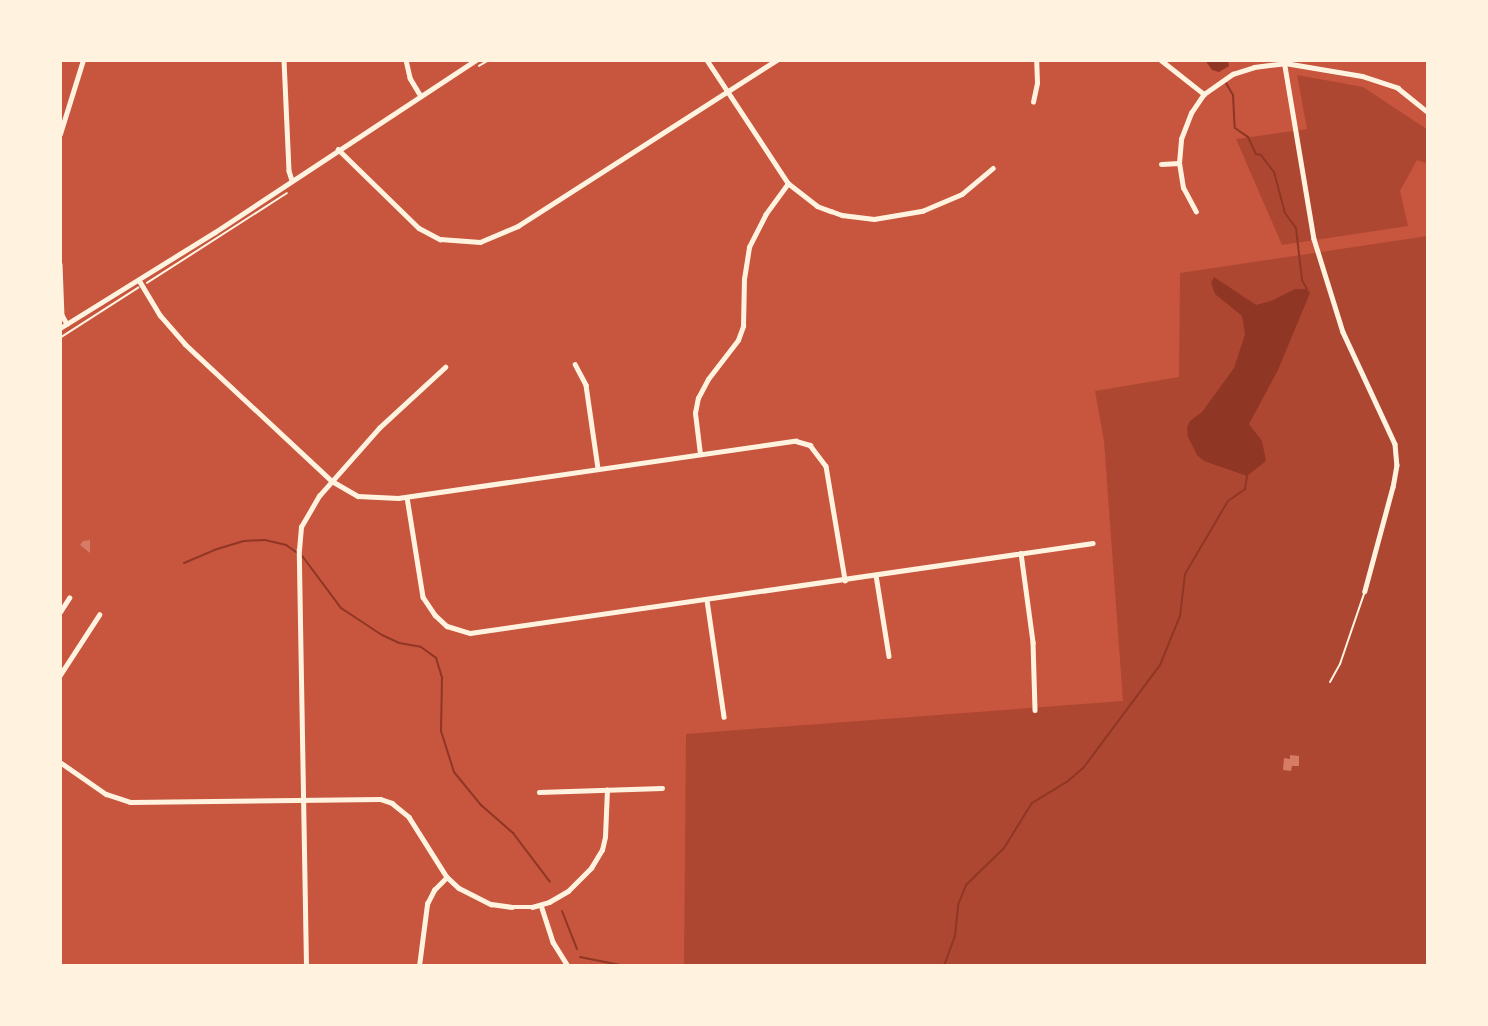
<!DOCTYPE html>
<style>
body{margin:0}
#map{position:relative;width:1488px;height:1026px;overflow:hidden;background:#c8553d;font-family:"Source Serif 4",serif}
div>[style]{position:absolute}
.green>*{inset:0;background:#ae4732}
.water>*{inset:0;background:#8f3625}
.stream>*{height:2px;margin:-1px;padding:0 1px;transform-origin:1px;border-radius:1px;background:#8f3625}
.building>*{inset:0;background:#d67c66}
.path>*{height:1.5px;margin:-0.75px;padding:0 0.75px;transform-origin:0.75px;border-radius:0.75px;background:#fff3e0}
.service>*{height:2px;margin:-1px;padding:0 1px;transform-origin:1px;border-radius:1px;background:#fff3e0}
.minor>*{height:4.5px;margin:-2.25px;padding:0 2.25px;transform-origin:2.25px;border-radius:2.25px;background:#fff3e0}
.tertiary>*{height:5px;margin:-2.5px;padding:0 2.5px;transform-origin:2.5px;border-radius:2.5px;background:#fff3e0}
span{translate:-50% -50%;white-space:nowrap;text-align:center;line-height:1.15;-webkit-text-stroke:4.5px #fff3e0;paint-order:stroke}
.frame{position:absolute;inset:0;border:62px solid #fff3e0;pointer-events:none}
</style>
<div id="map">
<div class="green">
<i style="clip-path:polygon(1297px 75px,1363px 87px,1428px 130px,1428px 164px,1417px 160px,1400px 191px,1408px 226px,1282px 245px,1236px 139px,1307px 129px)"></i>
<i style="clip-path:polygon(1428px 236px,1428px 966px,684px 966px,686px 734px,1123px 701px,1104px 441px,1095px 391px,1179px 377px,1180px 273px)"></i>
</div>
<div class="water">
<i style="clip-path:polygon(1205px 60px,1228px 60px,1229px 66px,1219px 72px,1212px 70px)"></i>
<i style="clip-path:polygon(1214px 277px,1256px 305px,1271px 301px,1295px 289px,1307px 289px,1310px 293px,1278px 370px,1249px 424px,1262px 441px,1266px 461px,1247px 476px,1204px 461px,1197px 455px,1188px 437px,1187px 427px,1190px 421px,1202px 412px,1234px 368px,1245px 334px,1242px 316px,1215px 294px,1211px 283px)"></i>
</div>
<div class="stream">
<i style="left:1226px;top:83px;width:14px;rotate:60deg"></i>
<i style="left:1233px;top:95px;width:33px;rotate:87deg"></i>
<i style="left:1235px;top:128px;width:16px;rotate:35deg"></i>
<i style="left:1248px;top:137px;width:19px;rotate:65deg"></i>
<i style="left:1256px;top:154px;width:5px;rotate:11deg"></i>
<i style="left:1261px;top:155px;width:21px;rotate:53deg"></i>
<i style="left:1274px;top:172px;width:42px;rotate:75deg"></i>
<i style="left:1285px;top:213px;width:19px;rotate:54deg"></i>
<i style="left:1296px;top:228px;width:52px;rotate:83.4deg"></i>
<i style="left:1302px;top:280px;width:10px;rotate:61deg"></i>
<i style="left:184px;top:563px;width:33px;rotate:-23deg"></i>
<i style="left:214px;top:550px;width:31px;rotate:-17deg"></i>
<i style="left:244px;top:541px;width:21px;rotate:-3deg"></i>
<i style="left:265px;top:540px;width:22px;rotate:13deg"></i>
<i style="left:286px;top:545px;width:21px;rotate:35deg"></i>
<i style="left:303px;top:557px;width:64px;rotate:53.3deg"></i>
<i style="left:341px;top:608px;width:49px;rotate:33.4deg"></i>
<i style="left:382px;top:635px;width:19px;rotate:25deg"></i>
<i style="left:399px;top:643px;width:22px;rotate:10deg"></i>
<i style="left:421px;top:647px;width:19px;rotate:36deg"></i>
<i style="left:436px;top:658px;width:21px;rotate:73deg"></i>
<i style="left:442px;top:678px;width:53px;rotate:91.1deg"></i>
<i style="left:441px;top:731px;width:43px;rotate:72.4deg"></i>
<i style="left:454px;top:772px;width:43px;rotate:50.7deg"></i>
<i style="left:481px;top:805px;width:43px;rotate:41.2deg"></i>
<i style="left:513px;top:833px;width:61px;rotate:52.9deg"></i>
<i style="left:562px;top:911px;width:41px;rotate:68.5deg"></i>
<i style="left:580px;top:957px;width:46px;rotate:11.3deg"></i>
<i style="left:944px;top:966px;width:32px;rotate:-70deg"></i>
<i style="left:955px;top:936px;width:31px;rotate:-84deg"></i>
<i style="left:958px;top:905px;width:22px;rotate:-68deg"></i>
<i style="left:966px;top:885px;width:53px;rotate:-44.2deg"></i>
<i style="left:1004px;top:848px;width:53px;rotate:-58.1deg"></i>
<i style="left:1032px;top:803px;width:42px;rotate:-31.4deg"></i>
<i style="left:1068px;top:781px;width:21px;rotate:-41deg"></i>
<i style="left:1084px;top:767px;width:127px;rotate:-53.3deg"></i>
<i style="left:1160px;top:665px;width:53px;rotate:-67.8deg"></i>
<i style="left:1180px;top:616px;width:42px;rotate:-83.2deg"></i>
<i style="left:1185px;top:574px;width:85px;rotate:-59.5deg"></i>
<i style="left:1228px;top:501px;width:21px;rotate:-35deg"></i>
<i style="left:1245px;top:489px;width:13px;rotate:-81deg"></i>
</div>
<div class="building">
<i style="clip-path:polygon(90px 540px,90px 553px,80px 545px,83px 541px)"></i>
<i style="clip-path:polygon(1290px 755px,1299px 756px,1299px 766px,1292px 766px,1291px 771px,1283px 770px,1284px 758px,1290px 759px)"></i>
</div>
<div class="path">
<i style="left:479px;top:66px;width:12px;rotate:-31deg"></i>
<i style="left:147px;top:283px;width:166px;rotate:-32.7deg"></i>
<i style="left:60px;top:338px;width:93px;rotate:-32.7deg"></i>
</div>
<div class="service">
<i style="left:1330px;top:682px;width:21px;rotate:-61deg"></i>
<i style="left:1340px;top:664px;width:77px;rotate:-71.1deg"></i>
</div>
<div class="minor">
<i style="left:284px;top:60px;width:111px;rotate:87.4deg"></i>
<i style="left:289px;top:171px;width:9px;rotate:72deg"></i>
<i style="left:406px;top:60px;width:18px;rotate:77deg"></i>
<i style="left:410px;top:78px;width:21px;rotate:59deg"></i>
<i style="left:707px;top:60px;width:147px;rotate:56.6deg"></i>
<i style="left:788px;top:183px;width:37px;rotate:38deg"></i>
<i style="left:817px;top:206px;width:15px;rotate:20deg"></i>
<i style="left:831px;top:211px;width:12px;rotate:20deg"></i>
<i style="left:842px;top:215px;width:32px;rotate:7deg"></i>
<i style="left:874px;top:219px;width:49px;rotate:-9.5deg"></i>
<i style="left:922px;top:211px;width:43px;rotate:-23deg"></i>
<i style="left:962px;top:194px;width:40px;rotate:-40deg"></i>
<i style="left:1161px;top:60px;width:55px;rotate:38.3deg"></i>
<i style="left:1284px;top:60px;width:181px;rotate:80.5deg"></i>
<i style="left:1314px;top:239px;width:97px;rotate:72.7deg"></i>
<i style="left:1343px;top:332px;width:123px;rotate:65.1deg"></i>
<i style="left:1395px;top:444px;width:21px;rotate:85deg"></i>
<i style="left:1397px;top:465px;width:22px;rotate:100deg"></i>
<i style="left:1393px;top:487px;width:108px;rotate:105.1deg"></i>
<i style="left:1033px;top:102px;width:19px;rotate:-78deg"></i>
<i style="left:1037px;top:83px;width:23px;rotate:-92deg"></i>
<i style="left:60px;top:134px;width:77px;rotate:-72.7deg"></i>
<i style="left:338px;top:149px;width:113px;rotate:44.3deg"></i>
<i style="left:419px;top:228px;width:24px;rotate:28deg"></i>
<i style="left:440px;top:239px;width:40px;rotate:4.3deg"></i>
<i style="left:480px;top:242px;width:41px;rotate:-22.8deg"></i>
<i style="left:518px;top:226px;width:308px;rotate:-32.7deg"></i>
<i style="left:1161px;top:164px;width:18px;rotate:-3deg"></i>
<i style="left:1196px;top:212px;width:27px;rotate:-118deg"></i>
<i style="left:1183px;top:188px;width:25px;rotate:-99deg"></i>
<i style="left:1179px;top:163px;width:24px;rotate:-85deg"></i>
<i style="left:1181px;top:139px;width:28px;rotate:-69deg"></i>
<i style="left:1191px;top:113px;width:23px;rotate:-56deg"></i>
<i style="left:1204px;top:94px;width:35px;rotate:-35deg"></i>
<i style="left:1233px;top:74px;width:22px;rotate:-18deg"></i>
<i style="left:1254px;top:67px;width:31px;rotate:-7deg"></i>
<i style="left:1285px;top:63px;width:78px;rotate:9.6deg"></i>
<i style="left:1362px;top:76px;width:38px;rotate:18deg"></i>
<i style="left:1398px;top:88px;width:38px;rotate:39deg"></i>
<i style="left:60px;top:264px;width:51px;rotate:87.8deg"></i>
<i style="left:62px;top:315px;width:10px;rotate:61deg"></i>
<i style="left:139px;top:280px;width:41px;rotate:59deg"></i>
<i style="left:160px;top:315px;width:38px;rotate:49deg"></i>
<i style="left:185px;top:344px;width:201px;rotate:43deg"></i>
<i style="left:332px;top:481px;width:30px;rotate:30deg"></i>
<i style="left:358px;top:496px;width:40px;rotate:2.9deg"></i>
<i style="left:398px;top:498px;width:402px;rotate:-8.2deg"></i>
<i style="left:796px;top:441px;width:15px;rotate:16deg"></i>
<i style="left:810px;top:445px;width:26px;rotate:53deg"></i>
<i style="left:826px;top:466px;width:116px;rotate:80.5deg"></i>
<i style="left:575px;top:364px;width:24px;rotate:62deg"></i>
<i style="left:586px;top:385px;width:84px;rotate:81.8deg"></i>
<i style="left:700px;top:454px;width:41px;rotate:-97deg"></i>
<i style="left:695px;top:413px;width:15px;rotate:-79deg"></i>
<i style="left:698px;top:398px;width:21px;rotate:-62deg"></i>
<i style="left:708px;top:379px;width:49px;rotate:-52.4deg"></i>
<i style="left:738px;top:340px;width:15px;rotate:-70deg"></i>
<i style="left:743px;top:326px;width:47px;rotate:-88.8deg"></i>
<i style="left:744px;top:279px;width:32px;rotate:-81deg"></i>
<i style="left:749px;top:247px;width:36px;rotate:-63deg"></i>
<i style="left:765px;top:215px;width:39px;rotate:-54deg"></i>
<i style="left:407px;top:497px;width:101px;rotate:80.9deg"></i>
<i style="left:423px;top:597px;width:22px;rotate:56deg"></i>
<i style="left:435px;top:615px;width:16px;rotate:43deg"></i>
<i style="left:447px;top:626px;width:24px;rotate:17deg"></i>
<i style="left:470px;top:633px;width:629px;rotate:-8.22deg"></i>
<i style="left:1021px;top:553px;width:90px;rotate:82.3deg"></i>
<i style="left:1033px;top:642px;width:68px;rotate:88.3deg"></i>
<i style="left:876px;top:575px;width:82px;rotate:80.9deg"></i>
<i style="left:707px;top:600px;width:118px;rotate:81.7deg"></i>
<i style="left:60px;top:612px;width:17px;rotate:-57deg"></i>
<i style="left:60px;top:675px;width:72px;rotate:-57deg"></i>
<i style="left:60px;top:762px;width:56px;rotate:34.8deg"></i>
<i style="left:106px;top:794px;width:25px;rotate:18deg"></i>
<i style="left:130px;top:802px;width:250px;rotate:-0.7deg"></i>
<i style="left:380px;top:799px;width:13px;rotate:18deg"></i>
<i style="left:392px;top:803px;width:22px;rotate:39deg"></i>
<i style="left:409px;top:817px;width:71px;rotate:57.7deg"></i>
<i style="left:447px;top:877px;width:16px;rotate:43deg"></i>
<i style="left:459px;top:888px;width:36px;rotate:27deg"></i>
<i style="left:491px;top:904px;width:21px;rotate:8deg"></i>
<i style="left:512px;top:907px;width:20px"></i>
<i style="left:532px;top:907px;width:18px;rotate:-16deg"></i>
<i style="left:549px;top:902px;width:22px;rotate:-30deg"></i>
<i style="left:568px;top:891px;width:33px;rotate:-45deg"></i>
<i style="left:591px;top:868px;width:21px;rotate:-59deg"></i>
<i style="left:602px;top:850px;width:13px;rotate:-77deg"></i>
<i style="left:605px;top:837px;width:47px;rotate:-87.6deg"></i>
<i style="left:539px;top:792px;width:123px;rotate:-1.9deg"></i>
<i style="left:541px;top:905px;width:39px;rotate:72deg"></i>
<i style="left:553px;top:942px;width:28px;rotate:58deg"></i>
<i style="left:306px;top:966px;width:416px;rotate:-91deg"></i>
<i style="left:299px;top:550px;width:23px;rotate:-85deg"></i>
<i style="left:301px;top:527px;width:36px;rotate:-60deg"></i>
<i style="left:319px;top:496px;width:91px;rotate:-48.6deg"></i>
<i style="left:379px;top:428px;width:90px;rotate:-42.7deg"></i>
<i style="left:419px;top:966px;width:63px;rotate:-82.6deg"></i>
<i style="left:427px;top:904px;width:16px;rotate:-63deg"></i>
<i style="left:434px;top:890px;width:18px;rotate:-45deg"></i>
</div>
<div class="tertiary">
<i style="left:60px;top:328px;width:182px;rotate:-31.8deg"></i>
<i style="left:215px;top:232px;width:313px;rotate:-33.4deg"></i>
</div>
<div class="frame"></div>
</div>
